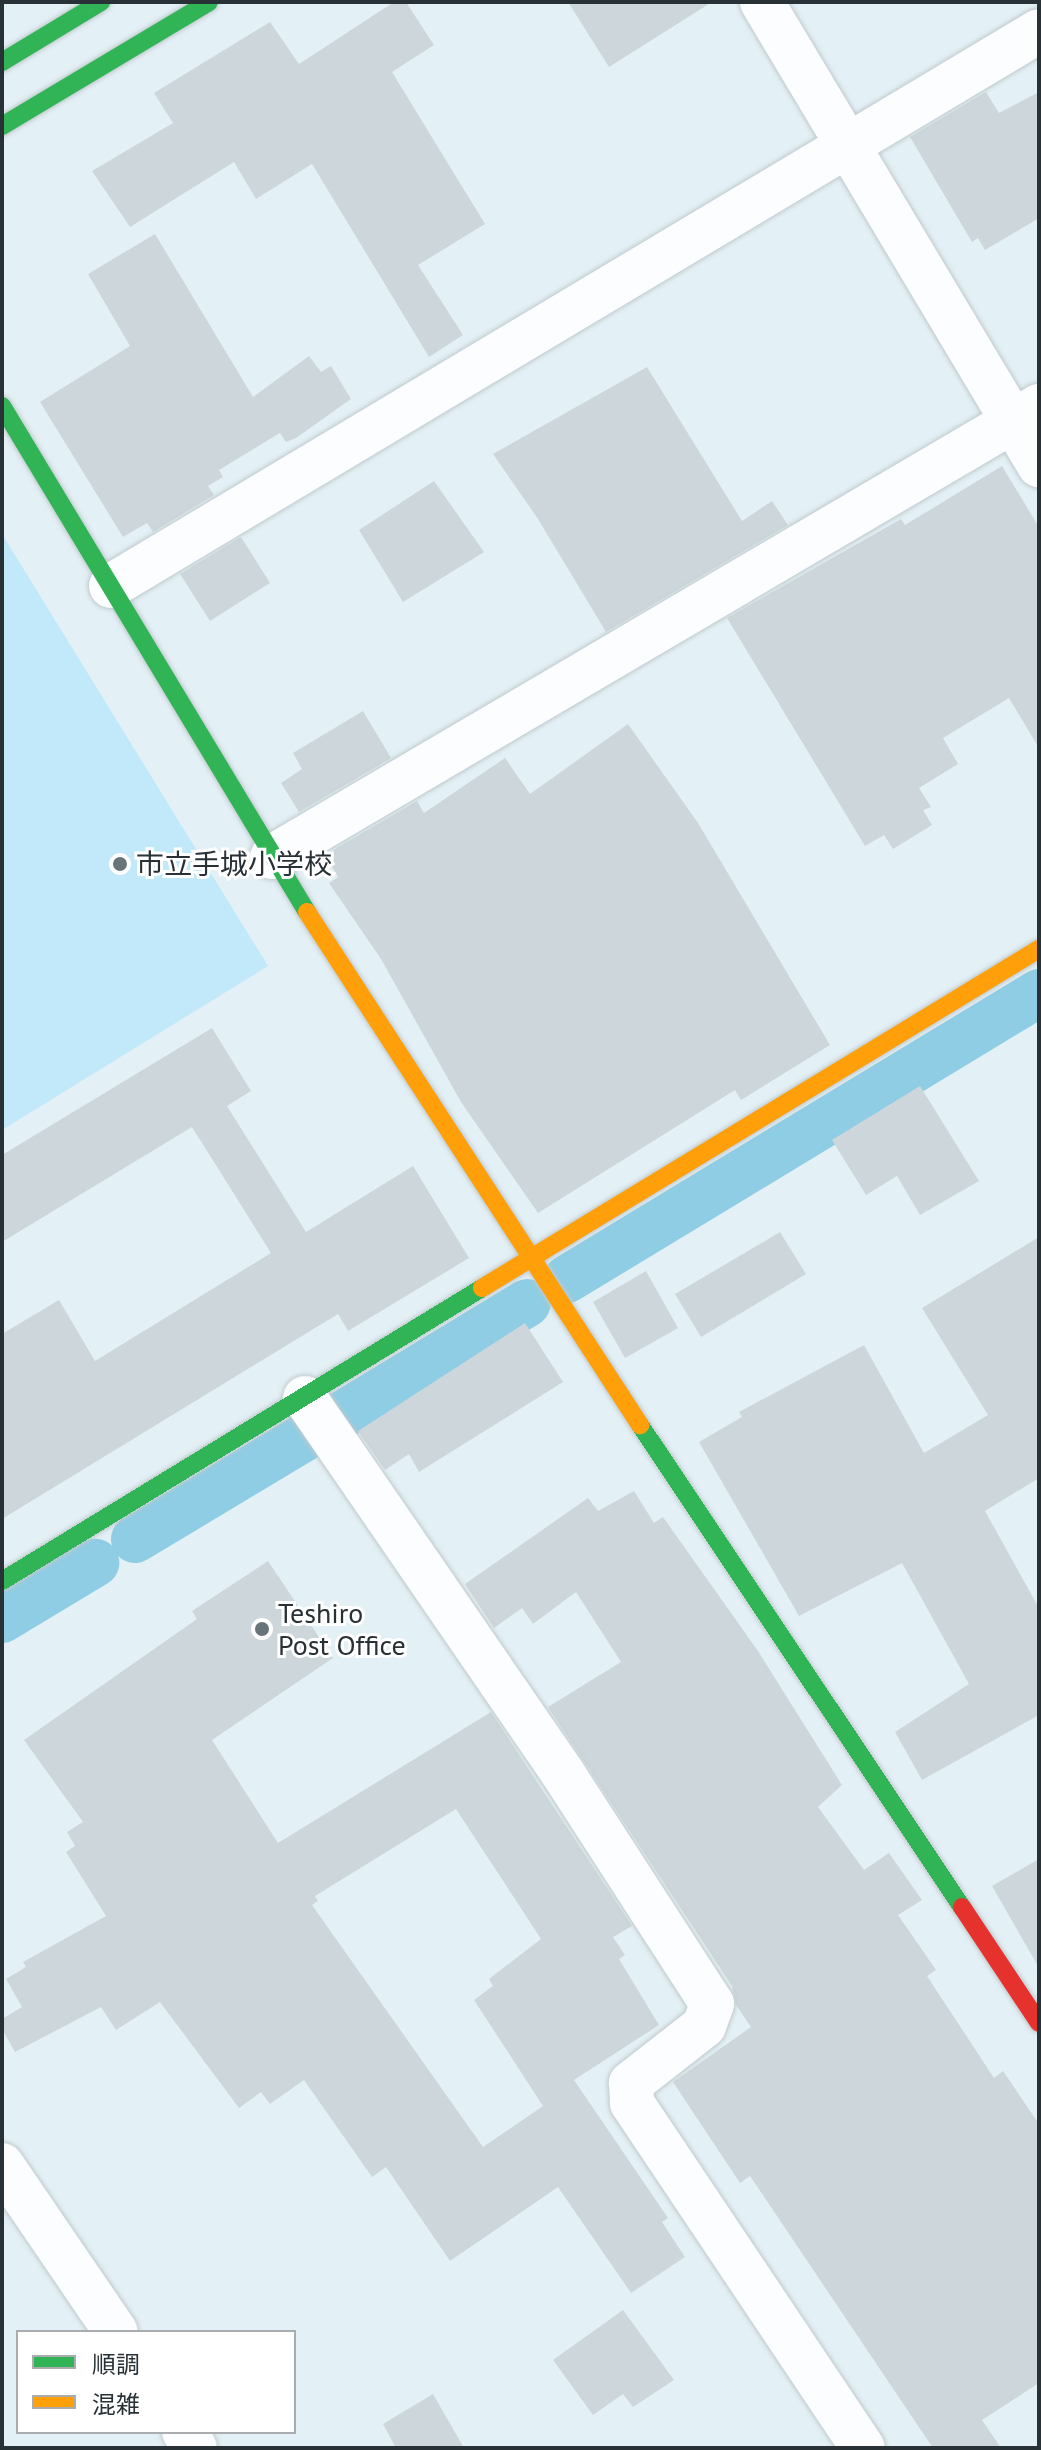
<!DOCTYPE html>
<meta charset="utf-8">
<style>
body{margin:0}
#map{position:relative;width:1041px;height:2450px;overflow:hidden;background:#e3f0f5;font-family:"PT Sans","Noto Sans JP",sans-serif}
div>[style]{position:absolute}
.green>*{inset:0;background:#c1e9f9}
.canal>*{height:48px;margin:-24px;padding:0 24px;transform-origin:24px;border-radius:24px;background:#8ecde4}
.building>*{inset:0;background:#cdd7db}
.roads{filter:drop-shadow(0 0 2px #c0cace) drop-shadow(0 0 2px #c0cace)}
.street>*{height:44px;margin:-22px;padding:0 22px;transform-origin:22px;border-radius:22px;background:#fbfdfe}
.fast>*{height:18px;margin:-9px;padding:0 9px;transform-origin:9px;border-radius:9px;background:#30b455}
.slow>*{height:18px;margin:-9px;padding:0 9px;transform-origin:9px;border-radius:9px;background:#ff9f0a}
.jam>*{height:18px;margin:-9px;padding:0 9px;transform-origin:9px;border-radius:9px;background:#e5322d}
.dots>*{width:22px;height:22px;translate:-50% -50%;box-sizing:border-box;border:4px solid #fff;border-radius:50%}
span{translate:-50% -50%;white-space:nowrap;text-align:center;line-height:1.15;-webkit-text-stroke:6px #fff;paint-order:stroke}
.poi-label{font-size:28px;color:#283135}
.left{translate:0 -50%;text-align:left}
.frame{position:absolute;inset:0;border:4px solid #283135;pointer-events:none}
.legend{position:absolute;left:16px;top:2330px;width:280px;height:104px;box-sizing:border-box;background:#fff;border:2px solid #a9adae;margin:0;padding:10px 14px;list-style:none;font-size:24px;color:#283135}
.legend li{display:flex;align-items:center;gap:16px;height:40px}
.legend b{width:40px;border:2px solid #a9adae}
</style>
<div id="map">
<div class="green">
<i style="clip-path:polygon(2px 534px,268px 966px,2px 1130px)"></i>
</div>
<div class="canal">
<i style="left:567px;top:1279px;width:552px;rotate:-31.21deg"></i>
<i style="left:342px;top:1415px;width:216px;rotate:-31.2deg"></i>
<i style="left:135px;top:1539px;width:208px;rotate:-31deg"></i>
<i style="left:2px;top:1619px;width:109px;rotate:-31.1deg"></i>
</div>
<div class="building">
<i style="clip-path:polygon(394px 2px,406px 2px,434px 45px,392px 72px,485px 224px,418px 265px,463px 335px,429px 357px,312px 164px,256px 199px,234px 162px,130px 227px,92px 171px,173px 123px,154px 93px,270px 22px,299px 64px)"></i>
<i style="clip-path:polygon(568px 2px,712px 2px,609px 67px)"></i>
<i style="clip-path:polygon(986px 92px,999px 113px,1039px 92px,1039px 218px,985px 250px,978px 238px,972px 242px,910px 137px)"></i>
<i style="clip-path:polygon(155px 234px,253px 397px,309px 356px,321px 372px,331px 366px,351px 399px,296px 438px,286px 442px,280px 433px,219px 470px,223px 477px,208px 486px,214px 495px,153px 532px,147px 523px,123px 537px,40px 402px,130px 346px,88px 274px)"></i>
<i style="clip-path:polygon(647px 367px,742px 521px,772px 501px,788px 525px,606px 632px,538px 519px,493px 454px)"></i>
<i style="clip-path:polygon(1002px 466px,1039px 527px,1039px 748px,1009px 698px,943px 738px,958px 764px,919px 788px,931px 807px,923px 810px,932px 825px,893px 849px,884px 835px,865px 846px,727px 618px,901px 519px,905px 525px)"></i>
<i style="clip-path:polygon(434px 481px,484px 552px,403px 602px,359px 530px)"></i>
<i style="clip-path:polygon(241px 537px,270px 583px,210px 621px,180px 574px)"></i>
<i style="clip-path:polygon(363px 711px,391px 758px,299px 812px,281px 783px,302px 769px,293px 753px)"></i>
<i style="clip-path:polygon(628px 724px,698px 823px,830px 1045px,741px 1100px,735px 1090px,538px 1213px,461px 1102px,381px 959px,329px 883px,338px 877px,325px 855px,417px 801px,424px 813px,505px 758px,530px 794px)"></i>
<i style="clip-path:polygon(212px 1028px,251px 1091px,227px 1106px,306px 1232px,413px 1166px,469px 1258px,348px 1331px,338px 1314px,2px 1519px,2px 1334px,59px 1300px,95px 1361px,271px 1253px,192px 1127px,2px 1242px,2px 1155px)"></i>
<i style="clip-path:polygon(920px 1086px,979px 1181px,920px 1215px,897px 1176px,866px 1195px,832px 1140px)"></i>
<i style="clip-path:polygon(780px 1232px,806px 1274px,701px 1337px,675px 1294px)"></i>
<i style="clip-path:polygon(1039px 1237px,1039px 1478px,985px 1511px,1039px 1608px,1039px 1715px,922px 1780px,895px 1732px,969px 1684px,902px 1563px,799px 1616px,699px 1442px,742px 1417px,739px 1412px,864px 1345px,924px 1453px,988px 1415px,922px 1308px)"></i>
<i style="clip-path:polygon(646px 1271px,678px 1328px,625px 1358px,593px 1302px)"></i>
<i style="clip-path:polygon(525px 1323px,563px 1382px,419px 1472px,409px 1454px,385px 1470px,358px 1431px)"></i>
<i style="clip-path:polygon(634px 1491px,654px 1523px,663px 1517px,758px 1651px,842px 1785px,818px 1807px,864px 1870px,889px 1853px,922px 1900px,898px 1915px,936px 1970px,927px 1976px,994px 2078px,1003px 2071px,1039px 2124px,1039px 2383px,982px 2420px,1001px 2448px,933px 2448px,750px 2176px,740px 2183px,673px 2082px,751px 2027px,736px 2005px,732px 1986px,548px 1707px,621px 1662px,576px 1592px,533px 1624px,522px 1608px,494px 1628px,465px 1584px,588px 1498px,598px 1511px)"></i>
<i style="clip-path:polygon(evenodd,268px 1561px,333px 1658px,212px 1740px,278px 1843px,491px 1712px,632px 1926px,613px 1937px,625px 1955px,619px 1959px,659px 2025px,574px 2080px,668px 2218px,662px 2222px,685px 2257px,631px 2293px,558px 2187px,450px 2261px,386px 2167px,372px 2177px,304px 2080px,270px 2104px,261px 2092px,239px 2108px,160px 2002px,116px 2030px,101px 2007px,15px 2052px,2px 2029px,2px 2019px,22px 2007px,6px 1979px,26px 1967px,23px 1962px,106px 1916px,66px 1852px,75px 1846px,67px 1832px,83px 1822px,24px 1740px,197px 1619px,192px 1611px,268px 1561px,456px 1809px,541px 1939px,489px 1979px,493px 1986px,474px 2000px,543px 2106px,483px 2147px,312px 1905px,318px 1901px,315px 1896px,456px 1809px)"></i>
<i style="clip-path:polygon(1039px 1859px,1039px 1968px,992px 1886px)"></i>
<i style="clip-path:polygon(623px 2310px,674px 2380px,633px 2407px,623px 2394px,593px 2415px,553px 2360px)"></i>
<i style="clip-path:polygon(433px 2394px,464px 2448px,396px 2448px,383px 2424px)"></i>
</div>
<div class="roads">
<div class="street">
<i style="left:762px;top:2px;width:540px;rotate:59.11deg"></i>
<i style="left:111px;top:586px;width:1081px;rotate:-30.88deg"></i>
<i style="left:272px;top:857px;width:890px;rotate:-30.46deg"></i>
<i style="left:305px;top:1398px;width:454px;rotate:55.5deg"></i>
<i style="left:562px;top:1772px;width:276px;rotate:57.1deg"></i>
<i style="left:712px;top:2004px;width:23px;rotate:110deg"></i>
<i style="left:704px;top:2026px;width:93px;rotate:142deg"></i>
<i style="left:631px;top:2083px;width:20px;rotate:87deg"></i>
<i style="left:632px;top:2103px;width:415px;rotate:56.2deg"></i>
<i style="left:2px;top:2165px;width:202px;rotate:55.7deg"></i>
<i style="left:184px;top:2432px;width:19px;rotate:55deg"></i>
</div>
<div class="fast">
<i style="left:2px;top:62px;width:116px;rotate:-31.2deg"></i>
<i style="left:2px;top:126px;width:241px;rotate:-30.9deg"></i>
<i style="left:2px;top:406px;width:591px;rotate:58.92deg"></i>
<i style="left:640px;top:1425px;width:580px;rotate:56.26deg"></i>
<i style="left:2px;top:1581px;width:562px;rotate:-31.4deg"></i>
</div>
<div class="slow">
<i style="left:307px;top:912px;width:612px;rotate:57.01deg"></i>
<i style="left:482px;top:1288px;width:652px;rotate:-31.33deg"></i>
</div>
<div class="jam">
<i style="left:962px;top:1907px;width:139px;rotate:56.4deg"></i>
</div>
</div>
<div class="dots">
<i style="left:120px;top:864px;background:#697478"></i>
<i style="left:262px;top:1629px;background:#697478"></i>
</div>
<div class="poi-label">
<span class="left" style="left:136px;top:864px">市立手城小学校</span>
<span class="left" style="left:278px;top:1629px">Teshiro<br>Post Office</span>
</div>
<div class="frame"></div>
<ul class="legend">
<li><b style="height:10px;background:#30b455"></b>順調</li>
<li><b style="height:10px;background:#ff9f0a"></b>混雑</li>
</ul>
</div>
